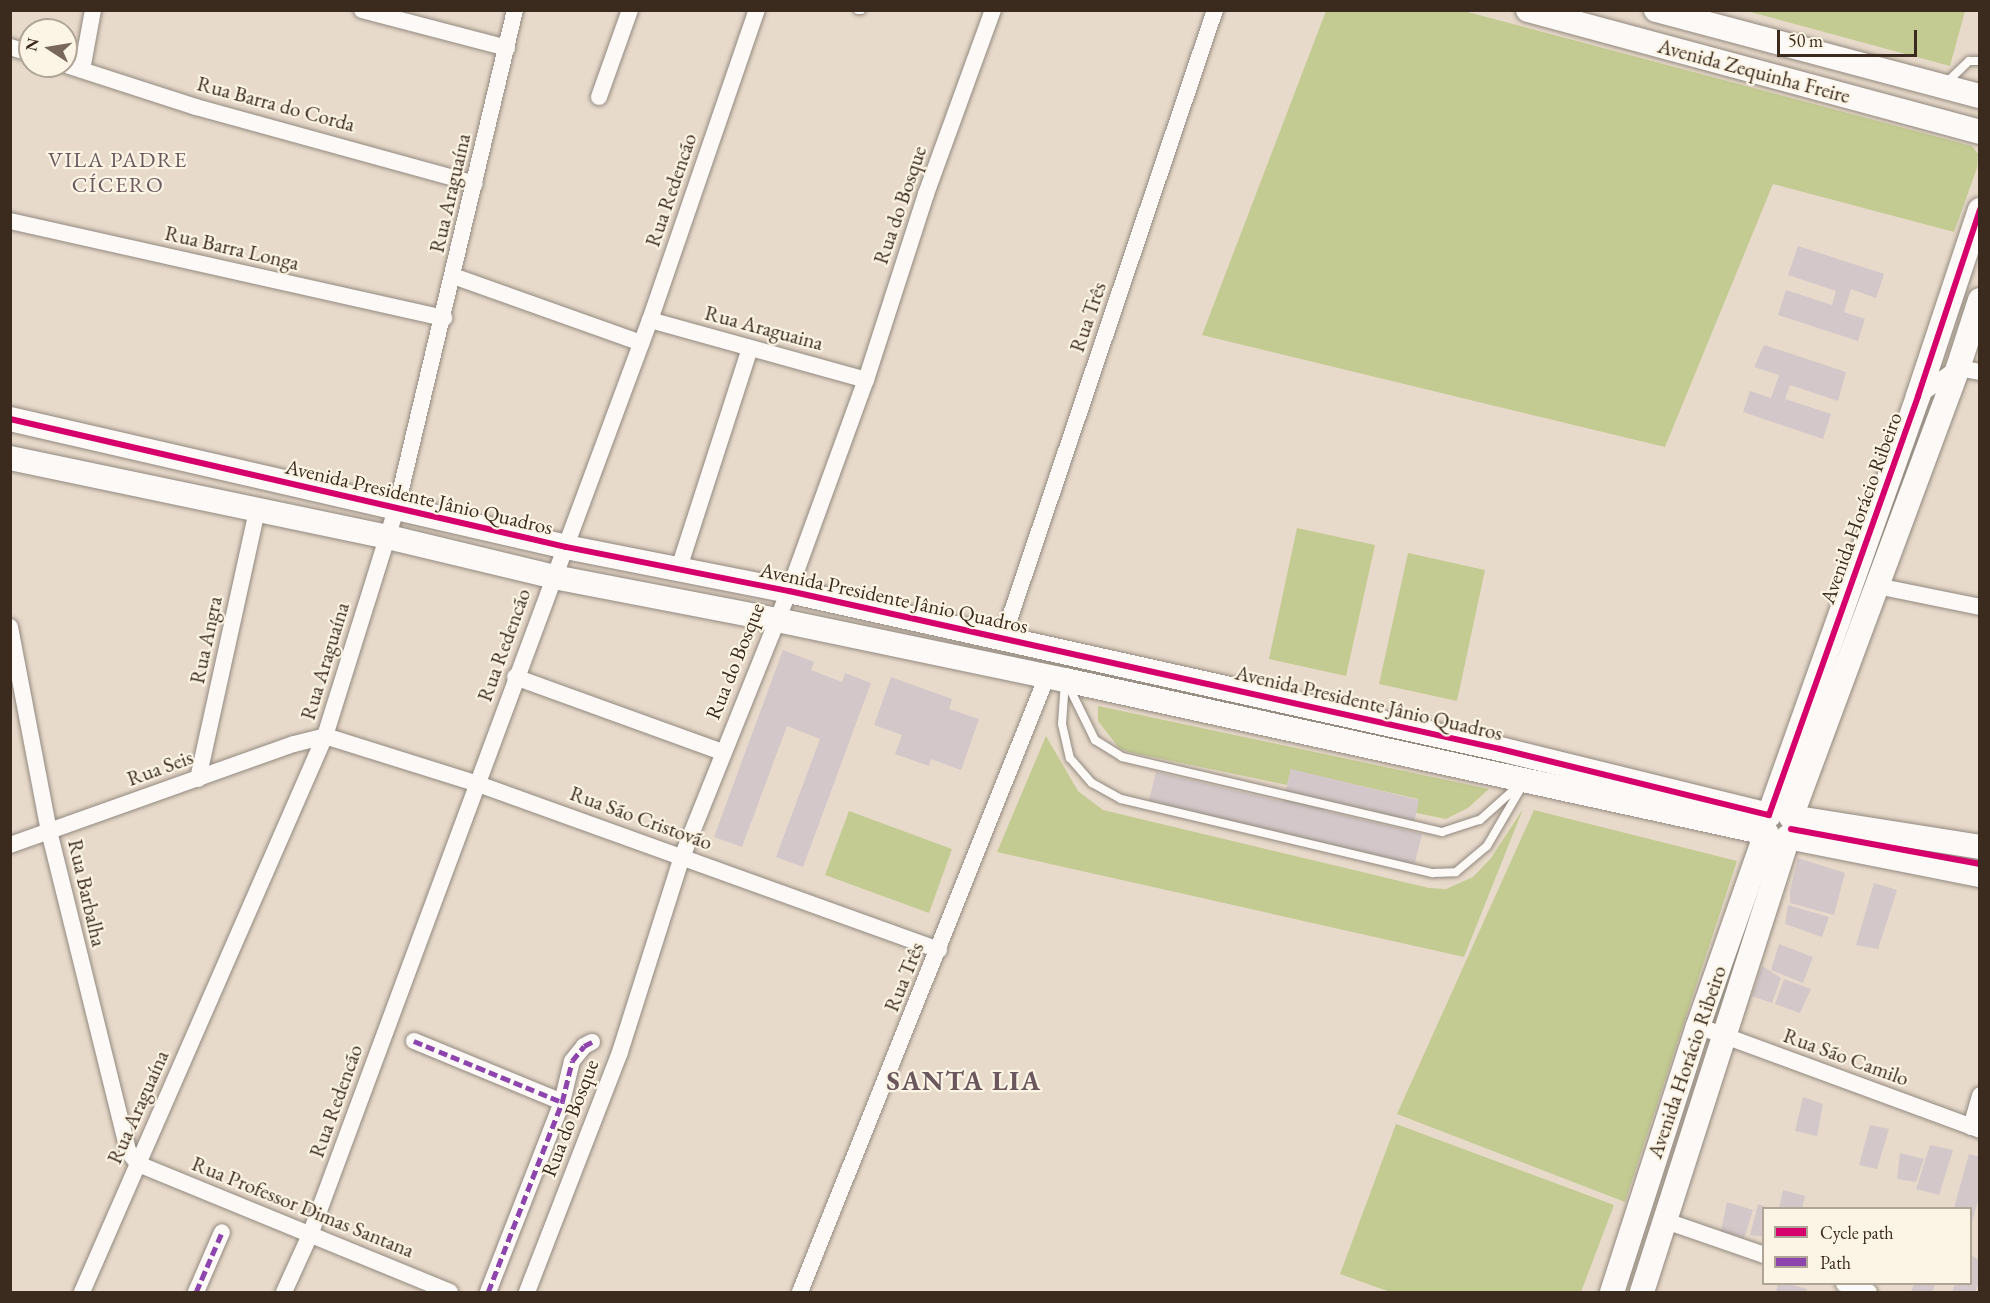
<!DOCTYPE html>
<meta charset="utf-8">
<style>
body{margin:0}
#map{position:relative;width:1990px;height:1303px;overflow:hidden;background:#e8dacb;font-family:"EB Garamond",serif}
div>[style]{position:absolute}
.green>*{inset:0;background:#c3cb92}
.building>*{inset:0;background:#d3c7c9}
.roads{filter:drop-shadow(0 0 2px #92897f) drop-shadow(0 0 2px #92897f)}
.lane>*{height:8px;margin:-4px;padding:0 4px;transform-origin:4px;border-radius:4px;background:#fcf9f7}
.street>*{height:16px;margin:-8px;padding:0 8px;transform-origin:8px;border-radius:8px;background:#fcf9f7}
.secondary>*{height:24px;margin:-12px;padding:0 12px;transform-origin:12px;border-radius:12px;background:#fcf9f7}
.quiet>*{height:4.5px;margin-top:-2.25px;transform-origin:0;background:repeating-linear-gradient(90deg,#8e44ad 0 9px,transparent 0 13.5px)}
.cycleway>*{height:6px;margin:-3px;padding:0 3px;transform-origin:3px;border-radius:3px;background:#d6006c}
span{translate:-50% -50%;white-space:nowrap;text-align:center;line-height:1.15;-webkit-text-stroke:4.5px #fcf5e5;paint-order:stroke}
.street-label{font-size:21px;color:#3b2a1e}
.neighbourhood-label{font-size:22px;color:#6b575e;letter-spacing:1.5px}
.district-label{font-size:27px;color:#6b575e;font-weight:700;letter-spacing:1.5px}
.frame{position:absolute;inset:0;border:12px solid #3b2a1e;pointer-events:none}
.legend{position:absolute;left:1762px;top:1207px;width:210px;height:78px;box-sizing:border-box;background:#fcf5e5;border:2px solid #afa495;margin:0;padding:8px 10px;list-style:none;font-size:18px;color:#3b2a1e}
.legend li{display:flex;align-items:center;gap:12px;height:30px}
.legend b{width:30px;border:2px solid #afa495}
.north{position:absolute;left:18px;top:18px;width:60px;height:60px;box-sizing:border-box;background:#fcf5e5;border:2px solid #afa495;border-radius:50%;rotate:282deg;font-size:16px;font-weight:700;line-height:24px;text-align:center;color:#3b2a1e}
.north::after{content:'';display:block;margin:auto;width:21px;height:27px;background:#78685b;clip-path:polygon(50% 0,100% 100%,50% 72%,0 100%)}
.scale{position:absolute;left:1777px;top:30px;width:140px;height:27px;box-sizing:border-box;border:3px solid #3b2a1e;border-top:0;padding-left:8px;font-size:18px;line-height:21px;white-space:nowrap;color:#3b2a1e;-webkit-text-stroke:4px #fcf5e5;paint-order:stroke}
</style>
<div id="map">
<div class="green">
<i style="clip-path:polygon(1326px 11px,1464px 11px,1972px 146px,1978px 154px,1977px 168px,1954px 232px,1773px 184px,1665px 447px,1202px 335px)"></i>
<i style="clip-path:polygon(1747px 11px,1965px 11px,1950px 66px)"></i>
<i style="clip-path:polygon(1297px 528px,1375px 545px,1346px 676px,1269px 659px)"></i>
<i style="clip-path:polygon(1408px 553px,1485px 570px,1457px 701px,1379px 684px)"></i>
<i style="clip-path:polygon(1098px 706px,1489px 789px,1468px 808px,1446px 819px,1416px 813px,1418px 799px,1291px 770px,1287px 785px,1129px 752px,1119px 748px,1098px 721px)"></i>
<i style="clip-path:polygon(1046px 736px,1078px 791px,1103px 810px,1429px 888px,1446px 889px,1473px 877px,1491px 858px,1523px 809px,1464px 957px,997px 852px)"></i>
<i style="clip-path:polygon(1534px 810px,1737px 861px,1625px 1202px,1397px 1114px)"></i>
<i style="clip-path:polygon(849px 811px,952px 849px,929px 913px,825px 875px)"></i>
<i style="clip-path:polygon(1396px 1124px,1614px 1205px,1581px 1292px,1390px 1292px,1340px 1274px)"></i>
</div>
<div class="building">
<i style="clip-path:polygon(1798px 246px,1884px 274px,1876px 298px,1851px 289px,1844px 312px,1865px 319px,1858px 341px,1778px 315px,1786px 290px,1832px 305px,1836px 291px,1788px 275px)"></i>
<i style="clip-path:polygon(1764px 345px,1846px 372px,1838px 401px,1790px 385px,1785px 399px,1831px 414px,1823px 439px,1743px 412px,1750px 391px,1771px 398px,1779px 375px,1754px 367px)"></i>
<i style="clip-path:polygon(783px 650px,814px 662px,811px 670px,842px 682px,845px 673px,871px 683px,803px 867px,776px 857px,820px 739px,787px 726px,742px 847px,714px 837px)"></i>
<i style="clip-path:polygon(891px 677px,952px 699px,949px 709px,979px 719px,961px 770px,931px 759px,929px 766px,895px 754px,902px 735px,874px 725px)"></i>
<i style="clip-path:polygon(1291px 769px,1419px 800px,1414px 823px,1326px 803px,1324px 811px,1422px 834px,1413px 871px,1147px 809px,1156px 772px,1283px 802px)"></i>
<i style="clip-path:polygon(1798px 858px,1845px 873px,1834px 915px,1790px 903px,1790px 891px)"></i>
<i style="clip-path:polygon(1874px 883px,1897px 890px,1878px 949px,1856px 945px)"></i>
<i style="clip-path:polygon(1788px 905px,1829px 917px,1822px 937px,1785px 924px)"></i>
<i style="clip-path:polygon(1779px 944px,1813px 957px,1803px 983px,1771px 970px)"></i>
<i style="clip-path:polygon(1762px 966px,1781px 978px,1772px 1003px,1752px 996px)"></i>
<i style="clip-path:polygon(1784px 979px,1811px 989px,1800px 1013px,1775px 1004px)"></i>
<i style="clip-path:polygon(1803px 1097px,1823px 1104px,1817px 1136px,1795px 1131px)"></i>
<i style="clip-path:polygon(1870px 1125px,1889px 1129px,1877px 1169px,1859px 1165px)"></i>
<i style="clip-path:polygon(1930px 1145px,1953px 1150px,1939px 1195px,1916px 1189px)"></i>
<i style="clip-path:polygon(1900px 1153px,1924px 1159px,1916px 1182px,1897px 1179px)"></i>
<i style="clip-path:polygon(1969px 1154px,1980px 1157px,1980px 1194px,1971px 1225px,1970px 1208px,1954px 1208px)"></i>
<i style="clip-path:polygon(1783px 1190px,1805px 1196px,1802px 1208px,1779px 1208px)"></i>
<i style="clip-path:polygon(1727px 1202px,1753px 1210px,1744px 1238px,1721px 1231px)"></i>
<i style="clip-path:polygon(1758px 1204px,1769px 1208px,1764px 1208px,1764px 1237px,1750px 1235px)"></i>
<i style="clip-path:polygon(1970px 1255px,1980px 1260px,1980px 1280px,1975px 1292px,1952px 1292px,1955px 1284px,1970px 1284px)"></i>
<i style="clip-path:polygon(1778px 1284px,1788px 1284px,1807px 1289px,1806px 1292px,1776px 1292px)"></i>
<i style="clip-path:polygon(1914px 1284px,1935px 1284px,1932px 1292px,1911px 1292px)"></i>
</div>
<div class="roads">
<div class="lane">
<i style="left:858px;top:10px;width:3px"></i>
<i style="left:1945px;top:84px;width:33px;rotate:-44deg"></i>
<i style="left:1969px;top:61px;width:11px"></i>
<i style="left:1065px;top:681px;width:43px;rotate:94deg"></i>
<i style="left:1062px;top:724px;width:35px;rotate:77deg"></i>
<i style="left:1070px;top:758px;width:33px;rotate:49deg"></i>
<i style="left:1092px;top:783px;width:33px;rotate:29deg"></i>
<i style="left:1121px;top:799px;width:320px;rotate:13.4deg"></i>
<i style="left:1432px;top:873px;width:24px;rotate:-2deg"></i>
<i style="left:1456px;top:872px;width:40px;rotate:-40deg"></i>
<i style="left:1487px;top:846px;width:73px;rotate:-59.6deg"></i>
<i style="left:1067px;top:683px;width:64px;rotate:63.8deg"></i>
<i style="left:1095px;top:740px;width:32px;rotate:32deg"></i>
<i style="left:1122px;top:757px;width:329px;rotate:13.2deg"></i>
<i style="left:1442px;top:832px;width:40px;rotate:-18deg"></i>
<i style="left:1480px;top:820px;width:51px;rotate:-41.8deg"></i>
</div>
<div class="street">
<i style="left:362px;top:10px;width:150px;rotate:14.7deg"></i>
<i style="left:10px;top:47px;width:21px;rotate:17deg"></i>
<i style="left:66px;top:65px;width:137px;rotate:17.9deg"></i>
<i style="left:196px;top:107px;width:289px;rotate:15.4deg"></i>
<i style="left:82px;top:70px;width:61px;rotate:-79.6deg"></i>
<i style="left:599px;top:97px;width:92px;rotate:-70.4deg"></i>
<i style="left:10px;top:221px;width:445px;rotate:12.6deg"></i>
<i style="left:453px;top:276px;width:200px;rotate:19.6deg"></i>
<i style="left:650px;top:320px;width:224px;rotate:15.5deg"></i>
<i style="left:1918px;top:396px;width:49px;rotate:-35deg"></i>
<i style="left:1958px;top:368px;width:22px;rotate:10deg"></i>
<i style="left:679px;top:568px;width:231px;rotate:-72.1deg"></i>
<i style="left:1877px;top:586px;width:105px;rotate:11.5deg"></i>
<i style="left:10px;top:627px;width:208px;rotate:79.2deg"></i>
<i style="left:49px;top:831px;width:330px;rotate:76.1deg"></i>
<i style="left:128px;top:1151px;width:16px;rotate:52deg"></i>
<i style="left:138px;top:1164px;width:337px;rotate:22.3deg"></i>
<i style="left:1003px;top:638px;width:663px;rotate:-71.35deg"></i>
<i style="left:515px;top:677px;width:220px;rotate:19.9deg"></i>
<i style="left:198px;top:779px;width:275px;rotate:-77.6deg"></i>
<i style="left:10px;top:845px;width:301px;rotate:-19.6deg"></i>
<i style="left:294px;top:744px;width:32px;rotate:-14deg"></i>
<i style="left:325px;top:736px;width:160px;rotate:17.4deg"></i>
<i style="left:478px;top:784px;width:490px;rotate:19.8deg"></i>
<i style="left:1698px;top:1026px;width:301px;rotate:20.2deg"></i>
<i style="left:414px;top:1041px;width:160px;rotate:22.4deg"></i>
<i style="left:1971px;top:1127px;width:33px;rotate:-74deg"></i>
<i style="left:1666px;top:1221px;width:104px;rotate:19.1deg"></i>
<i style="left:1844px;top:1284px;width:26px;rotate:18deg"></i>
<i style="left:82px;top:1292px;width:607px;rotate:-66.39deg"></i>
<i style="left:325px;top:736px;width:237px;rotate:-72.6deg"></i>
<i style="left:396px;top:510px;width:514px;rotate:-76.61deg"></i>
<i style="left:196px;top:1292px;width:65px;rotate:-66.6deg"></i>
<i style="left:284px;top:1292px;width:63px;rotate:-65.5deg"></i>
<i style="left:310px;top:1235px;width:976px;rotate:-69.62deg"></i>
<i style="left:650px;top:320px;width:328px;rotate:-71deg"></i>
<i style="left:488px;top:1292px;width:204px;rotate:-68.7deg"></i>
<i style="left:562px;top:1102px;width:42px;rotate:-76.3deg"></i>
<i style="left:572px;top:1061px;width:19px;rotate:-51deg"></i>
<i style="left:584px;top:1046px;width:9px;rotate:-27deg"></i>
<i style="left:527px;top:1292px;width:257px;rotate:-68.8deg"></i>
<i style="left:620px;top:1052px;width:205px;rotate:-72.4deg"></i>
<i style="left:682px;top:857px;width:287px;rotate:-68.1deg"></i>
<i style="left:789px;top:591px;width:225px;rotate:-70deg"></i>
<i style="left:866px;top:380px;width:195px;rotate:-72.1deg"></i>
<i style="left:926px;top:194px;width:196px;rotate:-70deg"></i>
<i style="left:800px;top:1292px;width:664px;rotate:-68.15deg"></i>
</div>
<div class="secondary">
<i style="left:1528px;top:10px;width:468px;rotate:15.1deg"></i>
<i style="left:1656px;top:10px;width:335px;rotate:14.9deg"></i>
<i style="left:1980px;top:300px;width:71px;rotate:107.9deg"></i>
<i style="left:1958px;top:368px;width:479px;rotate:110.4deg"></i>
<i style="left:1791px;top:817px;width:191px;rotate:9deg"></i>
<i style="left:10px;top:419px;width:571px;rotate:12.96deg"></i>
<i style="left:566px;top:547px;width:227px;rotate:11.2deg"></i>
<i style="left:789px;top:591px;width:728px;rotate:12.53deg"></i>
<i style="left:1500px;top:749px;width:277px;rotate:13.8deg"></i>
<i style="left:1769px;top:815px;width:445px;rotate:-70.4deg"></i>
<i style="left:1918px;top:396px;width:196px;rotate:-71.6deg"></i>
<i style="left:10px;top:458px;width:386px;rotate:11.8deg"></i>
<i style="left:388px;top:537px;width:171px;rotate:13.5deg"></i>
<i style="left:554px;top:577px;width:227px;rotate:10.9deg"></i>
<i style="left:777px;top:620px;width:294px;rotate:11.8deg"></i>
<i style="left:1065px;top:680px;width:718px;rotate:12.31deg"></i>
<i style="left:1766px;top:833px;width:205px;rotate:109.4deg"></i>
<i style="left:1698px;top:1026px;width:280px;rotate:107.9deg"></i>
<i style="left:1642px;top:1292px;width:478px;rotate:-72.2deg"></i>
<i style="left:1788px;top:837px;width:196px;rotate:11.2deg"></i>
</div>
</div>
<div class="quiet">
<i style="left:414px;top:1041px;width:160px;rotate:22.4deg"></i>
<i style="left:196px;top:1292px;width:65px;rotate:-66.6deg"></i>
<i style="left:488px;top:1292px;width:204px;rotate:-68.7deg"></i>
<i style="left:562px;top:1102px;width:42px;rotate:-76.3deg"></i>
<i style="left:572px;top:1061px;width:19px;rotate:-51deg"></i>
<i style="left:584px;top:1046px;width:9px;rotate:-27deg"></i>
</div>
<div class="cycleway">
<i style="left:10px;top:419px;width:571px;rotate:12.96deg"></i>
<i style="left:566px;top:547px;width:227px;rotate:11.2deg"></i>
<i style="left:789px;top:591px;width:728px;rotate:12.53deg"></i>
<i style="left:1500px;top:749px;width:277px;rotate:13.8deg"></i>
<i style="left:1769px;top:815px;width:445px;rotate:-70.4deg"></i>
<i style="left:1918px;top:396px;width:196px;rotate:-71.6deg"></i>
<i style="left:1791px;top:829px;width:192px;rotate:10.5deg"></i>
</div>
<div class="street-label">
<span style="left:1754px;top:71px;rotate:15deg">Avenida Zequinha Freire</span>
<span style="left:276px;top:104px;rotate:15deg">Rua Barra do Corda</span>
<span style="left:671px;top:190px;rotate:-71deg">Rua Redencão</span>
<span style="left:450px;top:193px;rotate:-77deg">Rua Araguaína</span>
<span style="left:900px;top:205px;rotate:-71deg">Rua do Bosque</span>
<span style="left:232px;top:248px;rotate:13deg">Rua Barra Longa</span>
<span style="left:1088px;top:317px;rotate:-71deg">Rua Três</span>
<span style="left:764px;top:328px;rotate:15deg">Rua Araguaina</span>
<span style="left:419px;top:497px;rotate:13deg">Avenida Presidente Jânio Quadros</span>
<span style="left:1861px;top:508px;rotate:-70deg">Avenida Horácio Ribeiro</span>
<span style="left:894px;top:598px;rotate:12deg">Avenida Presidente Jânio Quadros</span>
<span style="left:206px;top:640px;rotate:-78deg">Rua Angra</span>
<span style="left:504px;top:645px;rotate:-70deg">Rua Redencão</span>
<span style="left:325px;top:661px;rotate:-73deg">Rua Araguaína</span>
<span style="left:735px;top:661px;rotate:-68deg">Rua do Bosque</span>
<span style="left:1369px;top:703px;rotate:13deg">Avenida Presidente Jânio Quadros</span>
<span style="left:160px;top:768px;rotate:-20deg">Rua Seis</span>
<span style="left:641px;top:818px;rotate:20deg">Rua São Cristovão</span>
<span style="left:87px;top:893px;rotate:77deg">Rua Barbalha</span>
<span style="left:904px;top:977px;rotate:-68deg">Rua Três</span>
<span style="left:1846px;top:1057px;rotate:20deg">Rua São Camilo</span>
<span style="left:1687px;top:1062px;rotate:-71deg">Avenida Horácio Ribeiro</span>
<span style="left:336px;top:1101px;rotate:-70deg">Rua Redencão</span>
<span style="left:138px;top:1107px;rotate:-66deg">Rua Araguaína</span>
<span style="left:570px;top:1118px;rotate:-69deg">Rua do Bosque</span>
<span style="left:303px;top:1207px;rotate:22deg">Rua Professor Dimas Santana</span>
</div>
<div class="neighbourhood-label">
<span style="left:118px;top:172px">VILA PADRE<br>CÍCERO</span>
</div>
<div class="district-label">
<span style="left:964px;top:1081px">SANTA LIA</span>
</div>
<div class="frame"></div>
<ul class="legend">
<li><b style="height:8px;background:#d6006c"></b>Cycle path</li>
<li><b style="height:8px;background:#8e44ad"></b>Path</li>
</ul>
<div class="north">N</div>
<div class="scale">50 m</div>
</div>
